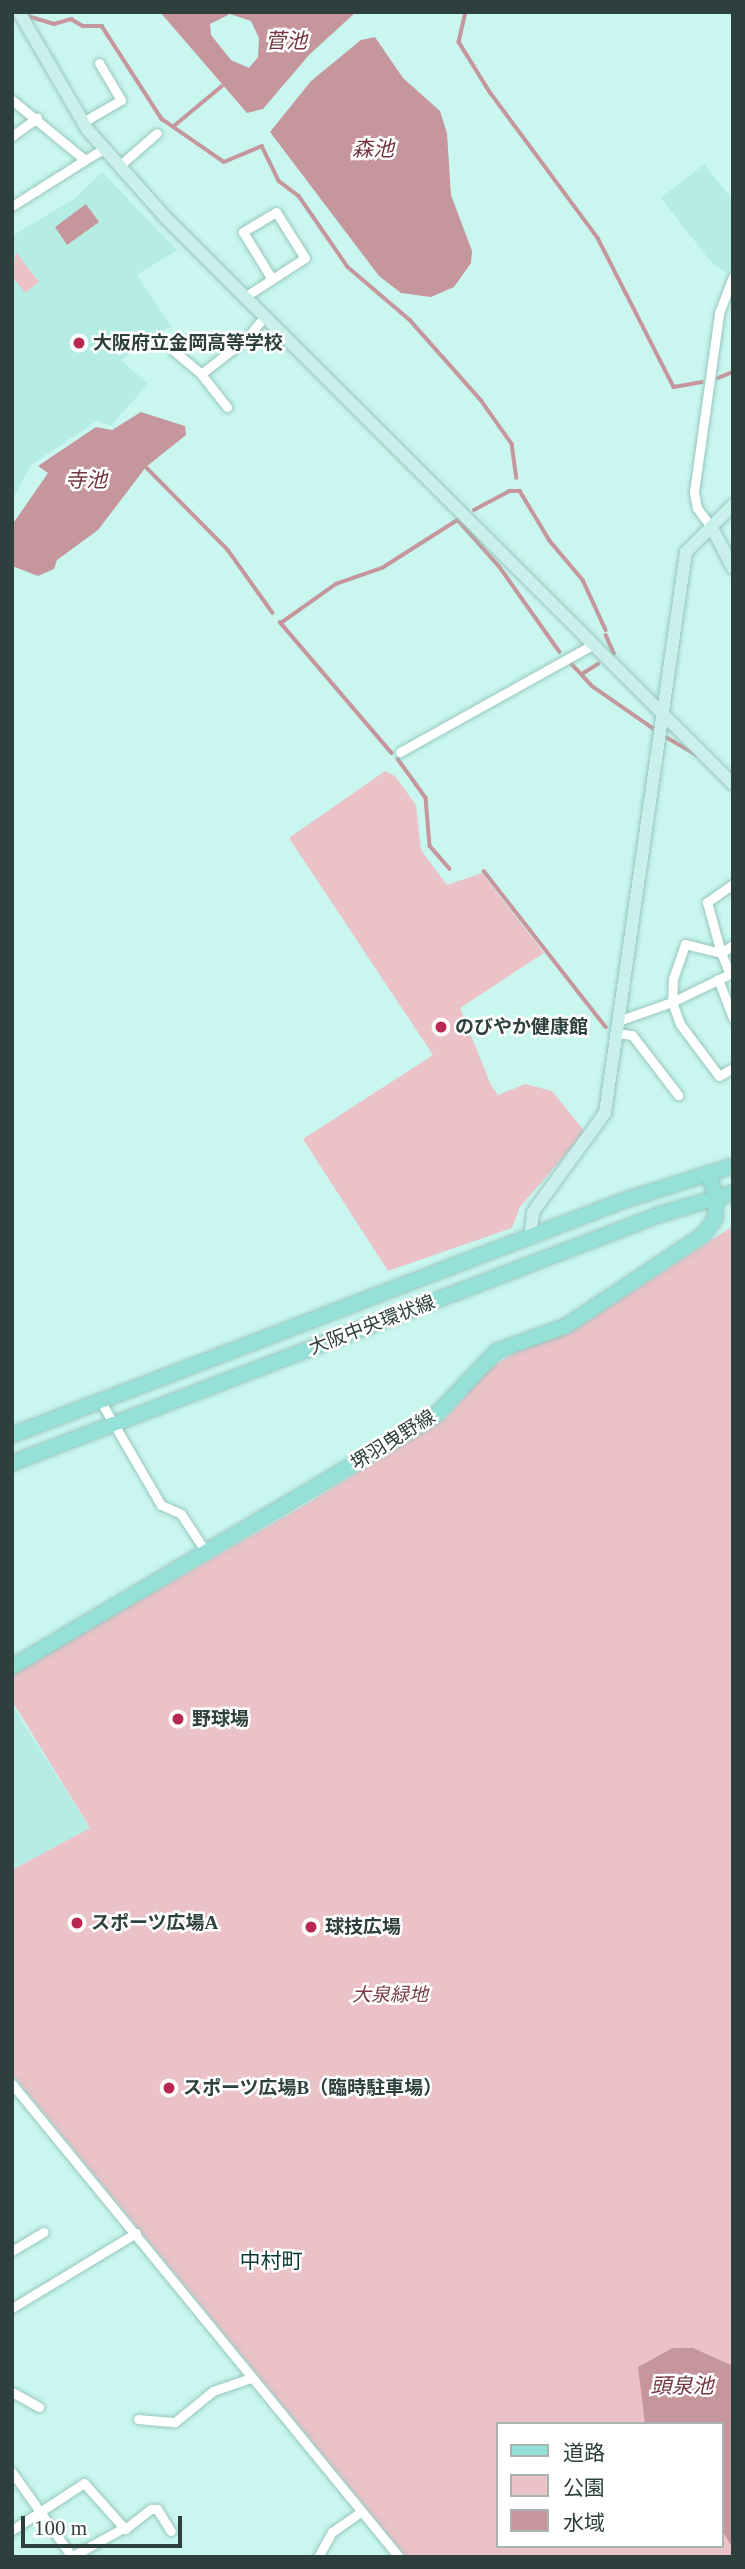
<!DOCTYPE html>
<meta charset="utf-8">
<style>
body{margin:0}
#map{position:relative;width:745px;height:2569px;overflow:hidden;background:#c9f7f0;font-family:"Times New Roman","Noto Sans JP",serif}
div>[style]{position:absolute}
.built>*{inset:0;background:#b5ede5}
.green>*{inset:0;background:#eac2c7}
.water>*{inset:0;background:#c5969c}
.stream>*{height:3.5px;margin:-1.75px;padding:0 1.75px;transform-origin:1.75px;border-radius:1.75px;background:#c5969c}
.roads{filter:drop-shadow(0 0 2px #98c6be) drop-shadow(0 0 2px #98c6be)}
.street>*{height:9px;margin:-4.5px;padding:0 4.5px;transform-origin:4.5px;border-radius:4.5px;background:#fff}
.secondary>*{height:12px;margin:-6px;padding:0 6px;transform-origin:6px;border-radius:6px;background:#caf0ec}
.primary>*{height:14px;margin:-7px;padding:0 7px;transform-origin:7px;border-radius:7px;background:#95e1d8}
.dots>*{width:19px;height:19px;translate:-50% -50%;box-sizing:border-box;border:4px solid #fff;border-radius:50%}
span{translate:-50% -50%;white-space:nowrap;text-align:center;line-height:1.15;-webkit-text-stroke:5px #fff;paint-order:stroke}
.poi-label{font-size:19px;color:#2d403d;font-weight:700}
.left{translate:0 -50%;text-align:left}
.street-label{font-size:19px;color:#2d403d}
.park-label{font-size:19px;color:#7c3e49;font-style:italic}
.water-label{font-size:21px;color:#743642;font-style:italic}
.neighbourhood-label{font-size:21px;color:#0a3833}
.frame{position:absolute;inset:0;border:14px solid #2d403d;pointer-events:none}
.legend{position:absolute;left:496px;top:2422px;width:228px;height:126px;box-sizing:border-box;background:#fff;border:2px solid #abb3b1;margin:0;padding:9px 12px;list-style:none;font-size:21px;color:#2d403d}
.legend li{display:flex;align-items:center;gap:14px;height:35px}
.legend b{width:35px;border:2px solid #abb3b1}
.scale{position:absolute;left:21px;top:2516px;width:161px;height:32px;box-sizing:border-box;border:4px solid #2d403d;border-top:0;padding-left:9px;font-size:21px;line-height:24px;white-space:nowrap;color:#2d403d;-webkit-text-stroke:5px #fff;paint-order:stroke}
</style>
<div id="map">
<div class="built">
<i style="clip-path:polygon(704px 164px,733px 200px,733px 261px,728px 274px,711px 262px,661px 198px)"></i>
<i style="clip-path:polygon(102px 172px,177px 250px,137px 275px,171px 326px,121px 360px,148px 384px,111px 426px,97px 421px,31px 465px,12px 500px,12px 236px,74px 199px)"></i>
<i style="clip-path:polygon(12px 1705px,90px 1828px,12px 1870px)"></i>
</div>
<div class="green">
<i style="clip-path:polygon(16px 252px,39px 282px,25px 293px,12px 276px)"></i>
<i style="clip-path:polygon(385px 771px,395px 776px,416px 805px,421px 850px,447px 885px,482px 873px,544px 953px,460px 1008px,491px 1085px,498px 1095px,525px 1084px,552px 1091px,585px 1132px,520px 1207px,512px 1228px,388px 1271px,303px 1139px,433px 1055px,289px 838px)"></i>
<i style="clip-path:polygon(evenodd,733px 1226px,733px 2557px,406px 2557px,12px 2074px,12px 1870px,90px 1828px,12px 1701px,12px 1674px,305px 1505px,447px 1417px,488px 1370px,517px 1351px,574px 1330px,733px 1226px,498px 2424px,722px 2424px,722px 2546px,498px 2546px,498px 2424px)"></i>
</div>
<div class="water">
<i style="clip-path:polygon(evenodd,160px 12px,356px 12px,309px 55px,263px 109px,247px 113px,160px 12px,230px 14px,251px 21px,259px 38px,258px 57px,249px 68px,231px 60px,211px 35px,210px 24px,230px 14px)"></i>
<i style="clip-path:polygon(375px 37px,403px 78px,440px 111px,447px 133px,451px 195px,472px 251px,471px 263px,454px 287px,431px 297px,401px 293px,379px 276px,270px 132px,311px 81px,361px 40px)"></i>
<i style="clip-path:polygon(86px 204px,99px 222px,67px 245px,55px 227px)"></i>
<i style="clip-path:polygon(141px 412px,185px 426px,186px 435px,146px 467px,98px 530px,57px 560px,54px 569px,38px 576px,12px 566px,12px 525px,48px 473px,38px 466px,96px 427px,112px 430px)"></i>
<i style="clip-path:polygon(673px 2348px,693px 2348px,733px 2366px,733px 2549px,722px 2530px,722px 2424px,645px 2424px,638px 2367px)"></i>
</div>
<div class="stream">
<i style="left:466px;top:12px;width:31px;rotate:103deg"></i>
<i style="left:459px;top:42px;width:59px;rotate:58.2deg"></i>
<i style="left:490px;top:92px;width:182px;rotate:53.5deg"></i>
<i style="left:598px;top:238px;width:167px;rotate:63deg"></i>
<i style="left:674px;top:387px;width:28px;rotate:-10deg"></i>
<i style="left:28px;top:16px;width:27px;rotate:17deg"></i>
<i style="left:54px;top:24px;width:18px;rotate:-16deg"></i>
<i style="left:71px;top:19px;width:14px;rotate:30deg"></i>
<i style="left:83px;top:26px;width:19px"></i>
<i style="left:102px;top:26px;width:111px;rotate:57.2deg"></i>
<i style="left:162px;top:119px;width:75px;rotate:34.7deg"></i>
<i style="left:224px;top:162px;width:41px;rotate:-22.8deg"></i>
<i style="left:262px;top:146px;width:39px;rotate:64deg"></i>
<i style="left:279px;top:181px;width:25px;rotate:37deg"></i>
<i style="left:299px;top:196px;width:86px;rotate:55.4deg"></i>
<i style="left:348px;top:267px;width:82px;rotate:40.5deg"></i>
<i style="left:410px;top:320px;width:107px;rotate:48.4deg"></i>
<i style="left:481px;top:400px;width:54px;rotate:54.8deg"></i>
<i style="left:512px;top:444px;width:34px;rotate:82deg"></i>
<i style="left:174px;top:126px;width:62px;rotate:-39.8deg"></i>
<i style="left:718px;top:378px;width:16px;rotate:-22deg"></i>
<i style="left:146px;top:467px;width:117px;rotate:45.3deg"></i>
<i style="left:228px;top:550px;width:77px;rotate:54.5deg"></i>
<i style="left:474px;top:510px;width:40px;rotate:-28deg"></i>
<i style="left:509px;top:491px;width:11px"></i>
<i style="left:520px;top:491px;width:58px;rotate:59deg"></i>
<i style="left:550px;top:541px;width:51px;rotate:49.8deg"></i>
<i style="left:583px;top:580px;width:55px;rotate:65.3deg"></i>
<i style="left:458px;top:520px;width:62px;rotate:48.3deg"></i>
<i style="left:499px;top:566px;width:105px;rotate:54.7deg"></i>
<i style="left:280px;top:622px;width:172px;rotate:49.5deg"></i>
<i style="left:281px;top:623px;width:67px;rotate:-35.3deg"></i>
<i style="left:336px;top:584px;width:49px;rotate:-19.2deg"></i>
<i style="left:382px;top:568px;width:88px;rotate:-32.4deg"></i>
<i style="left:606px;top:635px;width:20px;rotate:66deg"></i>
<i style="left:569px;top:661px;width:34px;rotate:47deg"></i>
<i style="left:592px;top:686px;width:75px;rotate:34.7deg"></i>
<i style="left:582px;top:674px;width:19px;rotate:-32deg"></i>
<i style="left:666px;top:737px;width:36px;rotate:30deg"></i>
<i style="left:398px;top:759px;width:48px;rotate:54.3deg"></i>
<i style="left:426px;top:798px;width:48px;rotate:85.2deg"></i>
<i style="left:430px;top:846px;width:30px;rotate:49deg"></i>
<i style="left:484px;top:871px;width:198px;rotate:52deg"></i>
</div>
<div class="roads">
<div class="street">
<i style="left:12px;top:100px;width:94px;rotate:39.4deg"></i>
<i style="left:85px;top:160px;width:21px;rotate:-31deg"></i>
<i style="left:83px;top:122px;width:44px;rotate:-30.1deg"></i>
<i style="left:121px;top:100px;width:43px;rotate:-120.7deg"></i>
<i style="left:12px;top:136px;width:31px;rotate:-36deg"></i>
<i style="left:119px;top:166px;width:50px;rotate:-41deg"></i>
<i style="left:12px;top:206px;width:86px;rotate:-32.2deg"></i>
<i style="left:246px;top:296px;width:70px;rotate:-32.8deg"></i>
<i style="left:305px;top:258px;width:54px;rotate:-122.2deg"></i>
<i style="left:276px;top:212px;width:39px;rotate:149deg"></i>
<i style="left:243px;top:232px;width:55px;rotate:58.3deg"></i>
<i style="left:174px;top:351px;width:35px;rotate:40deg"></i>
<i style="left:201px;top:374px;width:42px;rotate:51.8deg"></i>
<i style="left:201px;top:374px;width:58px;rotate:-38deg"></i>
<i style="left:247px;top:338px;width:28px;rotate:-51deg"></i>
<i style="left:712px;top:528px;width:25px;rotate:-127deg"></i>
<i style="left:697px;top:508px;width:16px;rotate:-101deg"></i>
<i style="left:694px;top:492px;width:181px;rotate:-82deg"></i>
<i style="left:719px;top:313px;width:39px;rotate:-69deg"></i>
<i style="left:400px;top:752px;width:222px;rotate:-29.1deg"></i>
<i style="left:733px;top:884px;width:32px;rotate:145deg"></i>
<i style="left:707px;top:902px;width:53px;rotate:74.6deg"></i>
<i style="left:721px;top:953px;width:14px;rotate:-34deg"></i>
<i style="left:718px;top:979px;width:42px;rotate:69deg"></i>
<i style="left:618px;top:1021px;width:57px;rotate:-19.4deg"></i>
<i style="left:672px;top:1002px;width:64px;rotate:-25.8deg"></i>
<i style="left:730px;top:974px;width:23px;rotate:-113deg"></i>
<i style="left:721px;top:953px;width:37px;rotate:-166deg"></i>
<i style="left:685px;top:944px;width:36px;rotate:109deg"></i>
<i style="left:673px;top:978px;width:24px;rotate:92deg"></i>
<i style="left:672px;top:1002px;width:23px;rotate:70deg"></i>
<i style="left:680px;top:1024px;width:65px;rotate:53.1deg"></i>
<i style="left:719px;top:1076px;width:16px;rotate:-30deg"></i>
<i style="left:617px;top:1033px;width:15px;rotate:8deg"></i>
<i style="left:632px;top:1035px;width:76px;rotate:52.5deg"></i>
<i style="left:101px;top:1402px;width:119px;rotate:59.8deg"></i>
<i style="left:161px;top:1505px;width:22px;rotate:24deg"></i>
<i style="left:181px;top:1514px;width:45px;rotate:56.7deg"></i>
<i style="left:12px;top:2084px;width:611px;rotate:50.71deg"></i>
<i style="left:12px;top:2251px;width:37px;rotate:-31deg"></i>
<i style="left:12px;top:2308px;width:145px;rotate:-31.2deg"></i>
<i style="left:12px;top:2392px;width:31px;rotate:29deg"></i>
<i style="left:138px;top:2419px;width:37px;rotate:5deg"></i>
<i style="left:175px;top:2422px;width:49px;rotate:-39.2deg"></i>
<i style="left:213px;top:2391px;width:40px;rotate:-18.9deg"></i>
<i style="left:12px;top:2472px;width:104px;rotate:54.8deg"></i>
<i style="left:12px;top:2530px;width:86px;rotate:-33.1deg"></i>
<i style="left:84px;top:2483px;width:62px;rotate:48.3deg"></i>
<i style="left:125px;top:2529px;width:33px;rotate:-38deg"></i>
<i style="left:151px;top:2509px;width:6px"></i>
<i style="left:157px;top:2509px;width:26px;rotate:58deg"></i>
<i style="left:71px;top:2557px;width:60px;rotate:-29.1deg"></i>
<i style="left:318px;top:2557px;width:29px;rotate:-61deg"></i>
<i style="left:332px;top:2532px;width:33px;rotate:-35deg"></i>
</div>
<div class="secondary">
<i style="left:19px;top:12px;width:135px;rotate:59.8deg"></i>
<i style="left:87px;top:129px;width:119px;rotate:48.4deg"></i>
<i style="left:166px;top:218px;width:801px;rotate:44.95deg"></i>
<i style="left:712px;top:528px;width:45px;rotate:62.3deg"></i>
<i style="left:530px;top:1238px;width:26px;rotate:-83deg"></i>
<i style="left:533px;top:1212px;width:122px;rotate:-54deg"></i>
<i style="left:605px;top:1113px;width:567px;rotate:-81.78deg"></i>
<i style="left:686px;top:552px;width:66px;rotate:-45deg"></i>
</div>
<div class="primary">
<i style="left:12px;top:1435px;width:657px;rotate:-20.97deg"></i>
<i style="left:625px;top:1200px;width:113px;rotate:-17.5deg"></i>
<i style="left:12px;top:1463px;width:695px;rotate:-20.99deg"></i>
<i style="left:661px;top:1214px;width:75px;rotate:-16.3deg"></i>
<i style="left:12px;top:1667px;width:492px;rotate:-30.7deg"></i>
<i style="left:435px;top:1416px;width:90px;rotate:-46.4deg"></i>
<i style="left:497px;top:1351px;width:73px;rotate:-19.9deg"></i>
<i style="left:566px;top:1326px;width:164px;rotate:-33.6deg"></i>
<i style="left:703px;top:1235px;width:20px;rotate:-53deg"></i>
<i style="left:715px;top:1219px;width:22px;rotate:-87deg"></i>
<i style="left:716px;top:1197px;width:25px;rotate:-108deg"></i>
</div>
</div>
<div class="dots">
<i style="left:79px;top:343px;background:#b82852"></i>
<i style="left:441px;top:1027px;background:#b82852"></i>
<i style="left:178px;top:1719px;background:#b82852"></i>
<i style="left:77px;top:1923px;background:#b82852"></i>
<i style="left:311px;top:1927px;background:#b82852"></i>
<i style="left:169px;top:2088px;background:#b82852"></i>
</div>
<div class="poi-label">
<span class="left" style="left:93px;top:343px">大阪府立金岡高等学校</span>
<span class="left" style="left:455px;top:1027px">のびやか健康館</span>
<span class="left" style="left:192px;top:1719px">野球場</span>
<span class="left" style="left:91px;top:1923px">スポーツ広場A</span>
<span class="left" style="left:325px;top:1927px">球技広場</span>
<span class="left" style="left:183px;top:2088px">スポーツ広場B（臨時駐車場）</span>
</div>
<div class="street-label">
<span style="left:372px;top:1325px;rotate:-21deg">大阪中央環状線</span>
<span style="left:393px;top:1440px;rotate:-32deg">堺羽曳野線</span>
</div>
<div class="park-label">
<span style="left:390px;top:1995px">大泉緑地</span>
</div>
<div class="water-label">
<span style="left:286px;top:41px">菅池</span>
<span style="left:373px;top:149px">森池</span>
<span style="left:86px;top:480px">寺池</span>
<span style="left:682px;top:2386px">頭泉池</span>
</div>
<div class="neighbourhood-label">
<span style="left:271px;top:2261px">中村町</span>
</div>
<div class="frame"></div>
<ul class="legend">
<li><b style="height:9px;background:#95e1d8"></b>道路</li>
<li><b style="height:19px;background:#eac2c7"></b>公園</li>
<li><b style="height:19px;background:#c5969c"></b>水域</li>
</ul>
<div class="scale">100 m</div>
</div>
